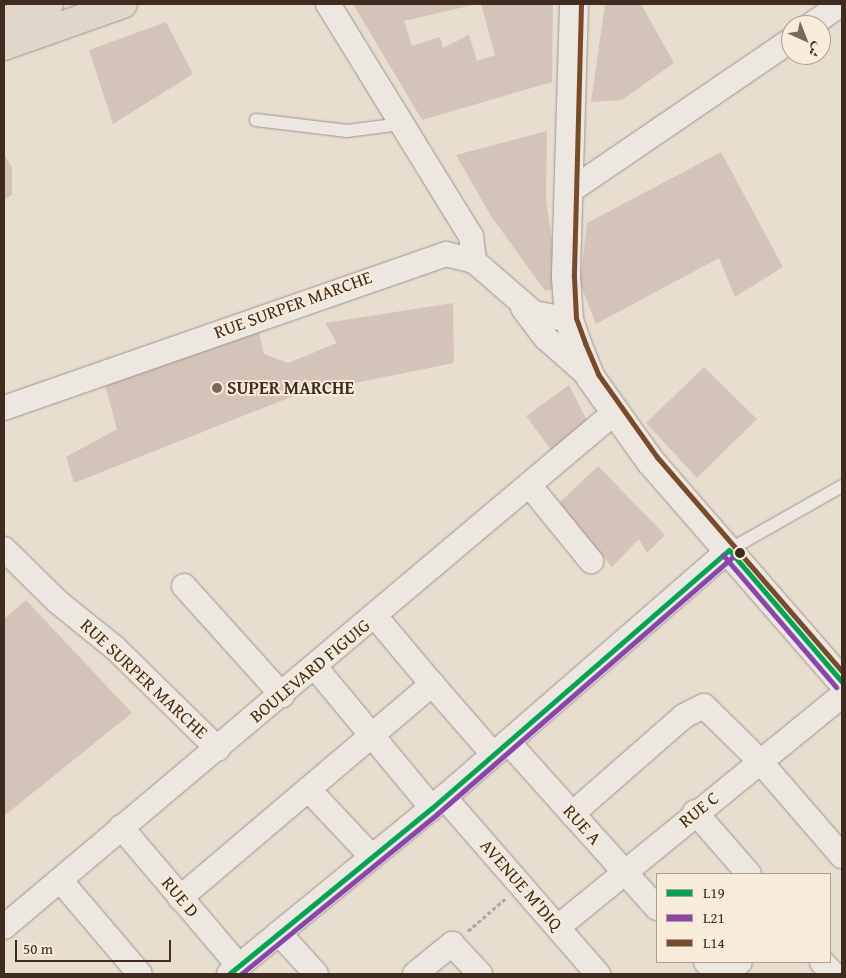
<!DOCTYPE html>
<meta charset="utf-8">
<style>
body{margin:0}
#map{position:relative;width:846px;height:978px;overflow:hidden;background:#e8ded0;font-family:"Gentium Book Plus",Amiri,serif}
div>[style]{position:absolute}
.building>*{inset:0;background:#d4c3b9}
.path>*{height:3px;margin-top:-1.5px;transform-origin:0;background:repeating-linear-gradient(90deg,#aea8a0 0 4px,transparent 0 6.5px)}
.roads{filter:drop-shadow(0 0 1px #9d958c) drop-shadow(0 0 1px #9d958c)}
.service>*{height:12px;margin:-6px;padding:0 6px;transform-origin:6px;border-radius:6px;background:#ece7e0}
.minor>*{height:24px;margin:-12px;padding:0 12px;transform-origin:12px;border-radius:12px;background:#ece7e0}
.secondary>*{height:28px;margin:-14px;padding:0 14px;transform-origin:14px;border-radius:14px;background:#ece7e0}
.trunk>*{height:28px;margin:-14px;padding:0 14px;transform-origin:14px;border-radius:14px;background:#e0d7ca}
.bus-1>*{height:5px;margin:-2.5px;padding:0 2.5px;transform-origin:2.5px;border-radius:2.5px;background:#00a651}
.bus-2>*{height:5px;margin:-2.5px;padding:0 2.5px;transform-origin:2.5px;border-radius:2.5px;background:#8e44ad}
.bus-3>*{height:5px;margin:-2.5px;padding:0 2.5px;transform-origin:2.5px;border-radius:2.5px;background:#7a4b2a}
.dots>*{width:14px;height:14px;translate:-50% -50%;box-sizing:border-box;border:2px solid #f7ebd9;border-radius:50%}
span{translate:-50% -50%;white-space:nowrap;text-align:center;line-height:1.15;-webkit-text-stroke:4px #f7ebd9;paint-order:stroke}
.street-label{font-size:18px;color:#402c1e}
.poi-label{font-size:18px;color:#402c1e;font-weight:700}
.left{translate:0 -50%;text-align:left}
.frame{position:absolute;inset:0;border:5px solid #402c1e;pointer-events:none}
.legend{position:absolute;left:656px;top:873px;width:175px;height:90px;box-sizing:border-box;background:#f7ebd9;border:1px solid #ae9f8e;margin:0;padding:6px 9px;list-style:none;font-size:15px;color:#402c1e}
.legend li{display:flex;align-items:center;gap:10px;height:25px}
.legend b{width:25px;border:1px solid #ae9f8e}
.north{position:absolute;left:781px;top:15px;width:50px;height:50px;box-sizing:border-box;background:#f7ebd9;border:1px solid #ae9f8e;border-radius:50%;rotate:136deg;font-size:14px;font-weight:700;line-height:20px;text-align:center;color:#402c1e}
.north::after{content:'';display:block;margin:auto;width:18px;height:22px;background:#7b6a5c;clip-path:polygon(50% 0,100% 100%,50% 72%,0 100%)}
.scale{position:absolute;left:15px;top:940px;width:156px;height:22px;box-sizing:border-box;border:2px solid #402c1e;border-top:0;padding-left:6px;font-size:15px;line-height:18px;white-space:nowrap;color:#402c1e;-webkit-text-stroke:4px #f7ebd9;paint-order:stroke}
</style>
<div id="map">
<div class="building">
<i style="clip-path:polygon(353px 4px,477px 4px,404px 21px,412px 46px,440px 37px,443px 48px,469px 35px,477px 61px,495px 55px,481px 4px,553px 4px,552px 82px,422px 120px)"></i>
<i style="clip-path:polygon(605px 4px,641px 4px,674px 63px,622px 100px,591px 102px)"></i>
<i style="clip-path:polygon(166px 22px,193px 74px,113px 124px,89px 50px)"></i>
<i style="clip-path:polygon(547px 131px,546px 198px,559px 288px,545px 291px,491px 216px,456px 155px)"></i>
<i style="clip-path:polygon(721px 152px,783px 267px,735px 297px,719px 258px,596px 324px,580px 283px,587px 223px)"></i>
<i style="clip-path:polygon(4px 153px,12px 168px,12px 195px,4px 200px)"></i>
<i style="clip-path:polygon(453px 303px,454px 363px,296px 395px,74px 483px,66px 457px,117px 429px,104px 382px,259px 332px,264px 354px,288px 363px,337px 343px,325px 323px)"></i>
<i style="clip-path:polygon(704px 367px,757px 419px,697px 478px,646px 423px)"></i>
<i style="clip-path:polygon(569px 385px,588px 423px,551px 450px,526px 416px)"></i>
<i style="clip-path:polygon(598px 466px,665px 535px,647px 553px,639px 539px,612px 567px,559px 503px)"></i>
<i style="clip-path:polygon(26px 600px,132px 713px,4px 816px,4px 619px)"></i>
</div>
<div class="path">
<i style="left:468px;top:931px;width:49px;rotate:-40.9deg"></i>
</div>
<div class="roads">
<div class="service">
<i style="left:256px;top:120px;width:92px;rotate:6.9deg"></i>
<i style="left:347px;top:131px;width:53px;rotate:-7.5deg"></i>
<i style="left:729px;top:550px;width:130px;rotate:-29.5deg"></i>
</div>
<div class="minor">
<i style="left:328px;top:4px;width:273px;rotate:58.4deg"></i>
<i style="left:471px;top:236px;width:25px;rotate:83deg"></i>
<i style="left:811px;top:25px;width:37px;rotate:-35deg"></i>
<i style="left:567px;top:193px;width:271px;rotate:-34.3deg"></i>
<i style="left:523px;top:308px;width:38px;rotate:53deg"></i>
<i style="left:546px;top:338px;width:60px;rotate:41.6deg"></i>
<i style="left:4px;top:408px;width:468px;rotate:-19.2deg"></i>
<i style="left:446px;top:254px;width:29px;rotate:14deg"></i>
<i style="left:474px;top:261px;width:79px;rotate:40.9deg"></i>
<i style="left:534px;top:313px;width:36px;rotate:11deg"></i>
<i style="left:530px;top:486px;width:97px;rotate:50.9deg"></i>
<i style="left:4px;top:549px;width:76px;rotate:44.5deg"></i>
<i style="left:58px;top:602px;width:73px;rotate:38.9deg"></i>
<i style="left:115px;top:648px;width:144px;rotate:44.4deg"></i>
<i style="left:184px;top:586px;width:147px;rotate:48deg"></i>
<i style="left:315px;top:667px;width:183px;rotate:50.3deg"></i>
<i style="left:432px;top:684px;width:93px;rotate:48.9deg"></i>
<i style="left:508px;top:742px;width:223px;rotate:48.1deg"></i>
<i style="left:309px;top:790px;width:92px;rotate:46.8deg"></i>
<i style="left:444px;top:797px;width:235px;rotate:49deg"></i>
<i style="left:695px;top:812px;width:82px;rotate:48.9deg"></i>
<i style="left:572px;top:814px;width:149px;rotate:-41.2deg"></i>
<i style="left:684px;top:716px;width:22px;rotate:-27deg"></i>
<i style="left:704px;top:706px;width:77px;rotate:44.5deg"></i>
<i style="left:759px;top:760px;width:127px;rotate:49.2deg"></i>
<i style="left:121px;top:827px;width:182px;rotate:49.7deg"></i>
<i style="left:60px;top:880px;width:123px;rotate:49.6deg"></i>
<i style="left:180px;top:898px;width:331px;rotate:-40.3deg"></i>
<i style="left:432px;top:684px;width:89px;rotate:-130deg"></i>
<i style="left:4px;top:927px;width:798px;rotate:-40.12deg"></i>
<i style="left:558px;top:927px;width:367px;rotate:-39.2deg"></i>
<i style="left:279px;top:933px;width:55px;rotate:47.9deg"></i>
<i style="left:706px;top:962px;width:16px;rotate:47deg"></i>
<i style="left:822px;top:962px;width:16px;rotate:47deg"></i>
<i style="left:229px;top:974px;width:262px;rotate:-39.3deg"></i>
<i style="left:432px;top:808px;width:393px;rotate:-41deg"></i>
<i style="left:415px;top:974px;width:48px;rotate:-39deg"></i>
<i style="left:452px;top:944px;width:41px;rotate:47deg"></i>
<i style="left:725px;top:974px;width:19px;rotate:-39deg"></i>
</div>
<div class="secondary">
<i style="left:574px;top:4px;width:273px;rotate:91.7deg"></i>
<i style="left:566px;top:277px;width:43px;rotate:86deg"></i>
<i style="left:569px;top:320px;width:28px;rotate:71deg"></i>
<i style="left:578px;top:346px;width:35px;rotate:68deg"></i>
<i style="left:591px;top:378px;width:103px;rotate:54.5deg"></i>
<i style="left:651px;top:462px;width:291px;rotate:49deg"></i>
</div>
<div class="trunk">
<i style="left:4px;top:21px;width:48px;rotate:-20.7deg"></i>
<i style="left:4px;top:46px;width:126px;rotate:-19.4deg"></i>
</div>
</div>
<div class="bus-1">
<i style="left:729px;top:550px;width:174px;rotate:49.4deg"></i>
<i style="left:229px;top:974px;width:262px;rotate:-39.3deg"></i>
<i style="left:432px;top:808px;width:393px;rotate:-41deg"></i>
</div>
<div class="bus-2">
<i style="left:723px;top:555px;width:174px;rotate:49.4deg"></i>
<i style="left:241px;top:974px;width:253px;rotate:-39.2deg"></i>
<i style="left:437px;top:814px;width:393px;rotate:-41deg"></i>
</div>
<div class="bus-3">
<i style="left:581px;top:4px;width:273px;rotate:91.5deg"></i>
<i style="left:574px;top:277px;width:41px;rotate:87.2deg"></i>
<i style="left:576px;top:318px;width:27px;rotate:70deg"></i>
<i style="left:585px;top:343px;width:34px;rotate:67deg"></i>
<i style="left:598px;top:374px;width:102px;rotate:54.6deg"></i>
<i style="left:657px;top:457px;width:283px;rotate:49.2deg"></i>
</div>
<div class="dots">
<i style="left:217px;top:388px;background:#7b6a5c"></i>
<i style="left:740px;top:553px;background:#402c1e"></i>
</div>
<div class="street-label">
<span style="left:293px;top:305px;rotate:-20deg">RUE SURPER MARCHE</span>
<span style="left:310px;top:671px;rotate:-40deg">BOULEVARD FIGUIG</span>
<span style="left:144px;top:679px;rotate:43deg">RUE SURPER MARCHE</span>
<span style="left:699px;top:810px;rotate:-39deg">RUE C</span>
<span style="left:582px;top:825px;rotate:48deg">RUE A</span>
<span style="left:521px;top:885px;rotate:49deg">AVENUE M'DIQ</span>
<span style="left:180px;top:897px;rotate:50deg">RUE D</span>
</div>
<div class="poi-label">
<span class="left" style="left:227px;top:388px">SUPER MARCHE</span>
</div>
<div class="frame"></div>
<ul class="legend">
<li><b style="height:6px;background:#00a651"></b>L19</li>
<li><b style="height:6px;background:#8e44ad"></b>L21</li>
<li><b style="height:6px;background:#7a4b2a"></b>L14</li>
</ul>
<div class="north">ش</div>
<div class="scale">50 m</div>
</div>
